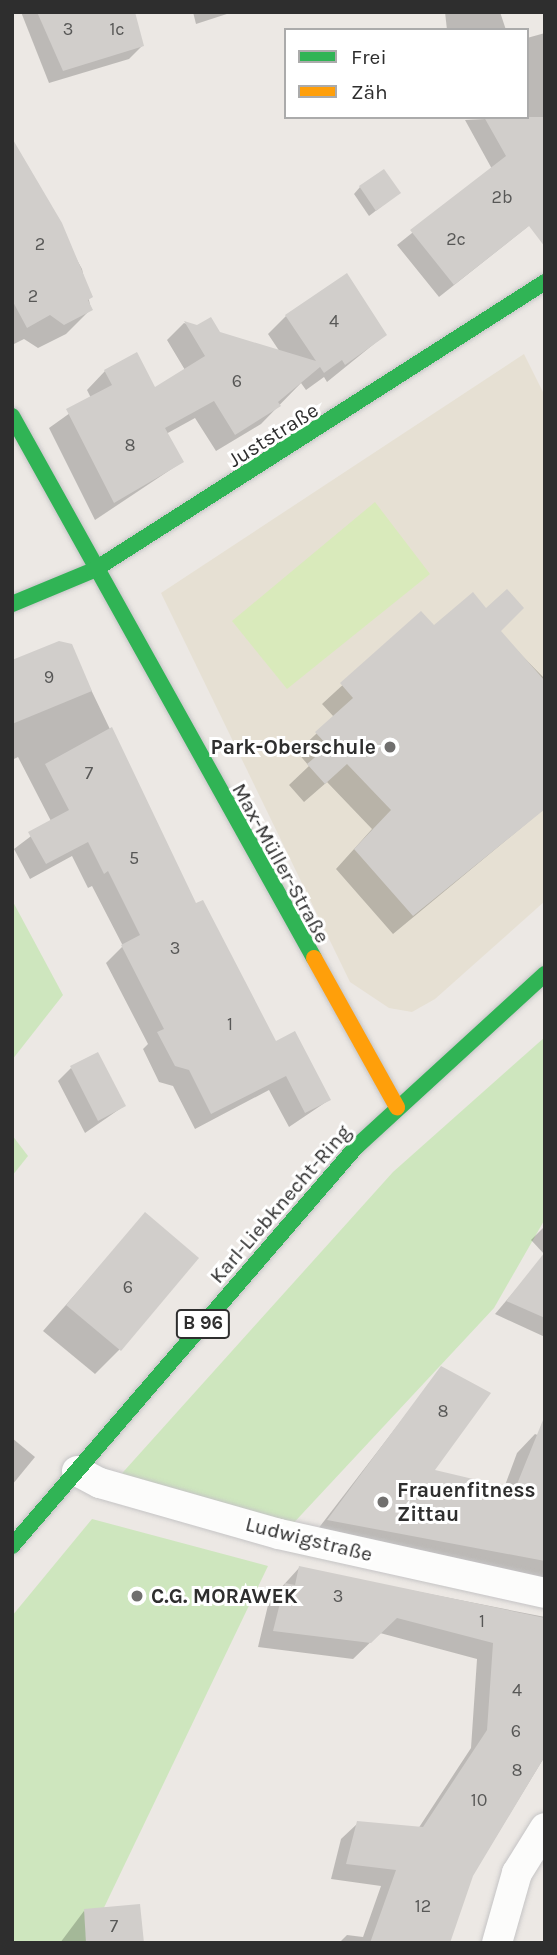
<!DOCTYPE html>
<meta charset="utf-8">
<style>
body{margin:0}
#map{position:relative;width:557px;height:1955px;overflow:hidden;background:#ece8e4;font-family:Karla,sans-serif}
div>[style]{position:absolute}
.education>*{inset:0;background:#e6e0d3}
.green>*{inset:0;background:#cee6be}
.pitch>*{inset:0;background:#d9eabb}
.shadow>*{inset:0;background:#0003}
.building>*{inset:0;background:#d1cecb}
.roads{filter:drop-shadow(0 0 2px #c5c4c5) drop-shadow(0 0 2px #c5c4c5)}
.street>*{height:30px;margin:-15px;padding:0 15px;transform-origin:15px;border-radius:15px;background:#fcfcfb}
.fast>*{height:16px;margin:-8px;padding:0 8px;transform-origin:8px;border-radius:8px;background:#30b455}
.slow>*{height:16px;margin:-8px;padding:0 8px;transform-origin:8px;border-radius:8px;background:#ff9f0a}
.dots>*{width:19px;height:19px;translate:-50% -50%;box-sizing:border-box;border:4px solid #fff;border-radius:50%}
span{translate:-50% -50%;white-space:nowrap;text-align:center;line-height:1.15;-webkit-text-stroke:6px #fff;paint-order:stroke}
.number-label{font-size:18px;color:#585857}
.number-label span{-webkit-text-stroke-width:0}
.shield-label span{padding:2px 5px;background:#fff;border:2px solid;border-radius:5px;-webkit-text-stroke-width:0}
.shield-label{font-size:19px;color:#2e2e2e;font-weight:700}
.street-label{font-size:21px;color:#2e2e2e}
.poi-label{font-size:21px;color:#2e2e2e;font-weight:700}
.right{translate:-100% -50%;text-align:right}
.left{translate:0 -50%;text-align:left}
.frame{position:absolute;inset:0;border:14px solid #2e2e2e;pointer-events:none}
.legend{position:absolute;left:284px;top:28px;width:245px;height:91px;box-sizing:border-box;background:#fff;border:2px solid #ababab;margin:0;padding:9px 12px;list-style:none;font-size:21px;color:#2e2e2e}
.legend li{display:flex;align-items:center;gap:14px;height:35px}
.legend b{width:35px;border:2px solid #ababab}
</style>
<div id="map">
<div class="education">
<i style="clip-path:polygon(524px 354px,545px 396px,545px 901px,435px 999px,412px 1012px,389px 1008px,350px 982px,161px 593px)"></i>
</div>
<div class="green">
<i style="clip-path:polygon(12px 900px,63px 995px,12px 1060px)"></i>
<i style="clip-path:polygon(545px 1037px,545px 1219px,494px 1308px,288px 1529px,116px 1480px,393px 1172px)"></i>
<i style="clip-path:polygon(12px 1135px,28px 1156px,12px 1176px)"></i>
<i style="clip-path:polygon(92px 1519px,268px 1566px,87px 1943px,12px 1943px,12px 1616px)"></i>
</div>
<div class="pitch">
<i style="clip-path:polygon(375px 502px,430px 574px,287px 689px,232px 621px)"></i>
</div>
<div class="shadow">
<i style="clip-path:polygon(21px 12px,133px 12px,142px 46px,129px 59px,49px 83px)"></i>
<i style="clip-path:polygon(193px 12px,233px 12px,196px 24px)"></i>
<i style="clip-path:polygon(445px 12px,500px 12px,506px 30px,447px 30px)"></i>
<i style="clip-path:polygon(545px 33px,545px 213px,439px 297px,397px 245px,492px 169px,465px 120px,527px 117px,527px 38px)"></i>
<i style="clip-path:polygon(22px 161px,82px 269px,91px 309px,66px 334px,38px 348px,24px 339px,12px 345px,12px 167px)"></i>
<i style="clip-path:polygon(360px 187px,399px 193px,369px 216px,354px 194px)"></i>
<i style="clip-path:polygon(286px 316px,385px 335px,327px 382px,324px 377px,306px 390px,301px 383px,261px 424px,216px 451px,195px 418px,166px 434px,182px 462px,95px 520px,49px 428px,91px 398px,87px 390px,105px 371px,155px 389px,185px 370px,167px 340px,184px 323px,280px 352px,268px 334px)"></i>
<i style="clip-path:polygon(421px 613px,434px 628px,498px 631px,545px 679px,545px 808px,393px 934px,336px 869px,372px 829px,327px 782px,304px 802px,289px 785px,309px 766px,297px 752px,334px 717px,322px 704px)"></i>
<i style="clip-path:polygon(70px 646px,195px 906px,275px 1043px,329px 1100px,289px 1127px,269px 1090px,195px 1129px,173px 1086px,159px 1082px,143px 1049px,148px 1044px,106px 963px,123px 946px,92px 886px,88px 888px,72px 856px,30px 879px,14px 849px,51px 821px,18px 757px,12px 760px,12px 662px)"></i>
<i style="clip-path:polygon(71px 1068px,124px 1106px,85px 1133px,58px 1081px)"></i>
<i style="clip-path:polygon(145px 1215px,120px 1349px,95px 1374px,43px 1331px)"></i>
<i style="clip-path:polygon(545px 1226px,545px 1255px,531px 1240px)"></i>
<i style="clip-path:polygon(540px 1261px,545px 1264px,545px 1337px,495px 1314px)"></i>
<i style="clip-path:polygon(441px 1369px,432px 1471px,504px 1488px,517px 1453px,535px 1434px,545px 1438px,545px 1584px,311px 1538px)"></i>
<i style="clip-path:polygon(12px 1438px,35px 1457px,12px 1485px)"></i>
<i style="clip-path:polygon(299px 1568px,545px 1617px,545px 1756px,472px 1876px,449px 1943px,339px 1943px,347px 1935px,363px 1937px,381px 1886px,331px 1879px,341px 1839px,358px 1823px,418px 1829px,471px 1748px,477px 1659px,380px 1633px,353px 1659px,258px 1647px,269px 1601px)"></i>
<i style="clip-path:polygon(84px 1911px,142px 1943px,60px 1943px)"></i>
</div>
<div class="building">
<i style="clip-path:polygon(37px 12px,135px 12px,144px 46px,63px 71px)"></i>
<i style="clip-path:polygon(484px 117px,545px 117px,545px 247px,529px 226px,454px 285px,410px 230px,506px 156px)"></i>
<i style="clip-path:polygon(12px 138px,62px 223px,93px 297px,88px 300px,93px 310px,64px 325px,50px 315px,27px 328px,12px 300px)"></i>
<i style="clip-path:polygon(384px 169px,401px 193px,376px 211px,359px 186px)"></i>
<i style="clip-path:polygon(347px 273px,387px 335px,345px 365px,342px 360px,324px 373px,320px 367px,278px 402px,281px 406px,235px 435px,214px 401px,165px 428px,184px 462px,114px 503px,66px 409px,112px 385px,104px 370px,137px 352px,155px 387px,205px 356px,184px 321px,197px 325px,211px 317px,220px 332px,316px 361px,285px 315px)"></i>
<i style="clip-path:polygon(507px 589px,524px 608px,501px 631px,545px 681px,545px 809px,413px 916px,354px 849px,391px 810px,347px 764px,325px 784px,307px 764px,328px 746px,315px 732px,353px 698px,340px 683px,421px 611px,434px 625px,473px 592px,486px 608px)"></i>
<i style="clip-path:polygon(59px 641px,72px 644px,92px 691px,12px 724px,12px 660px)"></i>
<i style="clip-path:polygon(112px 727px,196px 903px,203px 900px,276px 1041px,295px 1031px,331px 1100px,305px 1113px,286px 1076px,211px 1114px,189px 1070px,175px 1066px,157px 1032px,164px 1029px,121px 945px,140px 935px,108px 871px,104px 874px,88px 842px,46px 864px,28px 832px,69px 810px,45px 764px)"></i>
<i style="clip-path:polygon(98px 1052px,126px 1106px,98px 1121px,70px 1066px)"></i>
<i style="clip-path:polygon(145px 1212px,199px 1258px,121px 1351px,66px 1305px)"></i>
<i style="clip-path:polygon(545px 1252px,545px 1318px,506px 1301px)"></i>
<i style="clip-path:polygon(441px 1366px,491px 1393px,435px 1470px,515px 1489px,545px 1415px,545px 1561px,327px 1520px)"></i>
<i style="clip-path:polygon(299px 1566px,545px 1618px,545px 1756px,473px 1876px,450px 1943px,370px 1943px,396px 1870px,346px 1864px,357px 1821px,423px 1827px,487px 1730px,493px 1643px,397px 1618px,371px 1643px,273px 1631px,285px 1583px,295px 1585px)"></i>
<i style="clip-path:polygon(140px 1904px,144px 1943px,86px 1943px,84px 1909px)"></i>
</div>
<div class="roads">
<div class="street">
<i style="left:77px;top:1471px;width:26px;rotate:28deg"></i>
<i style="left:100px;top:1483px;width:186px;rotate:15.9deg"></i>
<i style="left:279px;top:1534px;width:272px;rotate:12.5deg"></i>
<i style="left:497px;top:1943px;width:73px;rotate:-74.1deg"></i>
<i style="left:517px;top:1873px;width:53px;rotate:-58.1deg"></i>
</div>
<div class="fast">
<i style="left:12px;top:416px;width:620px;rotate:60.87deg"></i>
<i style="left:12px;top:604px;width:89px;rotate:-22.5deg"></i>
<i style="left:94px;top:570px;width:535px;rotate:-32.56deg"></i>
<i style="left:12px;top:1546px;width:527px;rotate:-49.23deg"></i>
<i style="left:356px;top:1147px;width:256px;rotate:-42.5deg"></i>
</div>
<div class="slow">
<i style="left:314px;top:958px;width:171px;rotate:60.9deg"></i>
</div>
</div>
<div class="dots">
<i style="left:390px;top:747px;background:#706f6e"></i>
<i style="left:383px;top:1502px;background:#706f6e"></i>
<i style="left:137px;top:1596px;background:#706f6e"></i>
</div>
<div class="number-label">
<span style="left:68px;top:29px">3</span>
<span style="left:117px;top:29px">1c</span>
<span style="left:502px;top:197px">2b</span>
<span style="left:456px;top:239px">2c</span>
<span style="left:40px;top:244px">2</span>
<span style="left:33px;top:296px">2</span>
<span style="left:334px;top:321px">4</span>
<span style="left:237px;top:381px">6</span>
<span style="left:130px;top:445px">8</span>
<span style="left:49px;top:677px">9</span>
<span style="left:89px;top:773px">7</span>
<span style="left:134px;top:858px">5</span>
<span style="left:175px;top:948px">3</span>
<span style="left:230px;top:1024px">1</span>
<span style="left:128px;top:1287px">6</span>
<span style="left:443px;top:1411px">8</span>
<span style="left:338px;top:1596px">3</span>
<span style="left:482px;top:1621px">1</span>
<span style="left:517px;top:1690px">4</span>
<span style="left:516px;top:1731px">6</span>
<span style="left:517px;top:1770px">8</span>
<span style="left:479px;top:1800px">10</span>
<span style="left:423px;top:1906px">12</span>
<span style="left:114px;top:1926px">7</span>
</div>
<div class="shield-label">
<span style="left:203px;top:1324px">B 96</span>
</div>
<div class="street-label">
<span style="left:273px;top:435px;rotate:-32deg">Juststraße</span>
<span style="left:281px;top:863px;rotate:61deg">Max-Müller-Straße</span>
<span style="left:280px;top:1204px;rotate:-49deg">Karl-Liebknecht-Ring</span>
<span style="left:309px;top:1539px;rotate:14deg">Ludwigstraße</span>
</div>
<div class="poi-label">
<span class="right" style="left:376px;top:747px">Park-Oberschule</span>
<span class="left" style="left:397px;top:1502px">Frauenfitness<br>Zittau</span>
<span class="left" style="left:151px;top:1596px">C.G. MORAWEK</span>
</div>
<div class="frame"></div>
<ul class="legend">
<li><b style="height:9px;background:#30b455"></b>Frei</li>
<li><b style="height:9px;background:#ff9f0a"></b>Zäh</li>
</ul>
</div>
